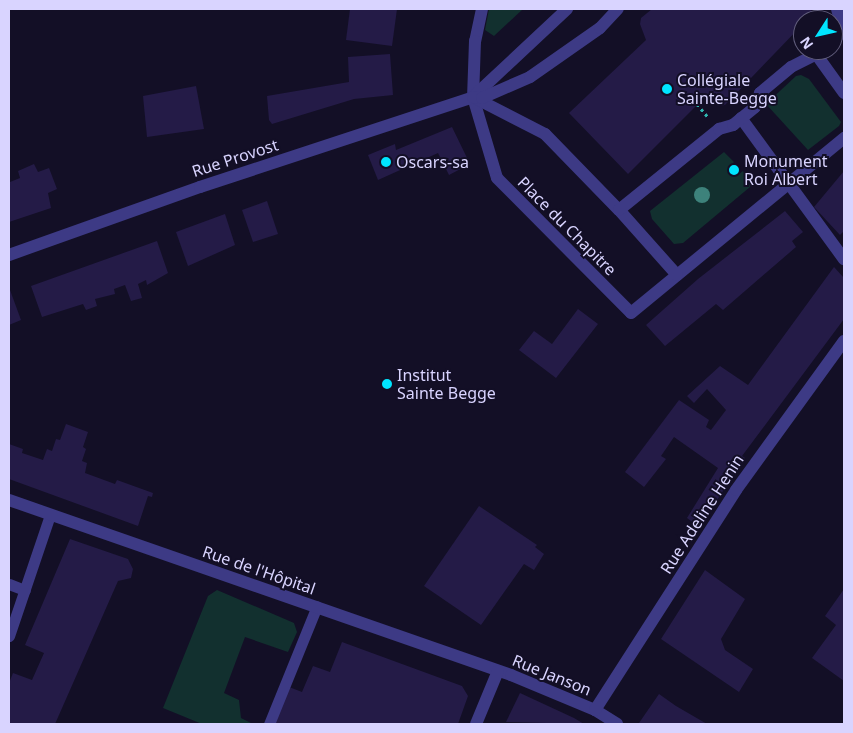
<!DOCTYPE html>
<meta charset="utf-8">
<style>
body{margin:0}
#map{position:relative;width:853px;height:733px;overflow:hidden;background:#130f26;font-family:"Noto Sans",sans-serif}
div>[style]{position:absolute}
.green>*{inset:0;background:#12302f}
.building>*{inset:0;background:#241b47}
.path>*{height:3px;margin-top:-1.5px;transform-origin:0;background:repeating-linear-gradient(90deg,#2fb8b0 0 2.5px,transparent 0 6.5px)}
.lane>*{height:11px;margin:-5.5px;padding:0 5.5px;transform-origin:5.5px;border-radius:5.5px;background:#3d3a85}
.street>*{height:12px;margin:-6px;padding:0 6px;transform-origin:6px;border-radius:6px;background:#3d3a85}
.trees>*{width:16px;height:16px;margin:-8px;border-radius:50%;background:#3d827b}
.dots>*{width:14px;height:14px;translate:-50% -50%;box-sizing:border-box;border:2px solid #130f26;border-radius:50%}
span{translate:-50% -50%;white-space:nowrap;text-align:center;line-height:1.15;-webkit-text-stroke:4px #130f26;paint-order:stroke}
.poi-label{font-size:16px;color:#d9d4ff}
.left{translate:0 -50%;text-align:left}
.street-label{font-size:16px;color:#d9d4ff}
.frame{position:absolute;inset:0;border:10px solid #d9d4ff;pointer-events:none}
.north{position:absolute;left:793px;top:10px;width:50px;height:50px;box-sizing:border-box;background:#130f26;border:1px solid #625e7d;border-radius:50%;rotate:235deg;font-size:14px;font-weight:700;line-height:20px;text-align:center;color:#d9d4ff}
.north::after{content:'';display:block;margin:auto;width:18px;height:22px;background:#00e5ff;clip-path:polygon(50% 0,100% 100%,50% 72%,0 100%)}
</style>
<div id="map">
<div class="green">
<i style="clip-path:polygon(489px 9px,523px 9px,494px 36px,485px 30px)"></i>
<i style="clip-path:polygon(801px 75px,809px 79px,841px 122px,839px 126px,808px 150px,766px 104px,796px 76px)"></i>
<i style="clip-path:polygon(724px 152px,734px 162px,729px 167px,736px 176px,743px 171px,749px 179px,750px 187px,683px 243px,674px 244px,652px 219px,650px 211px)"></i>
<i style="clip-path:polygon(217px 590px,294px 623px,297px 632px,288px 652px,245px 637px,224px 693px,239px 700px,241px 718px,253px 724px,202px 724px,163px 708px,208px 596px)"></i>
</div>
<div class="building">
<i style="clip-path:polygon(350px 9px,397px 9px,392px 46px,346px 40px)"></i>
<i style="clip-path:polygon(652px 9px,810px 9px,814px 13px,803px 20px,803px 24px,725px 105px,719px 106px,703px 99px,628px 174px,569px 113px,646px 40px,640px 24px,641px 18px)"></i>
<i style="clip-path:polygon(390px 54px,393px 95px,354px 99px,272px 124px,269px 120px,267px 96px,349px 82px,348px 57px)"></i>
<i style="clip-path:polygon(196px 86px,204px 129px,147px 137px,143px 96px)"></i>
<i style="clip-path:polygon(452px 127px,470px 164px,449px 175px,438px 153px,378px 180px,368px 155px,395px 144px,396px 150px)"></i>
<i style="clip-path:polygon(34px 164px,38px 172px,49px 168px,57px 189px,48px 193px,51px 208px,9px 222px,10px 182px,20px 178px,18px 171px)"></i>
<i style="clip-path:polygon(844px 171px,844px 231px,840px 235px,814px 207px)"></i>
<i style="clip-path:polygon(267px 201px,278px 234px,253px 242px,242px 210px)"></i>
<i style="clip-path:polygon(785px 211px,803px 232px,792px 241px,796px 247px,723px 310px,716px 304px,665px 346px,646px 325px,698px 279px)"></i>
<i style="clip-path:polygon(225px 214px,235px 245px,188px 266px,176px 232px)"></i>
<i style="clip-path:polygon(157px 241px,168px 273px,147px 285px,146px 280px,138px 284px,142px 298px,131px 301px,125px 285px,114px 289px,115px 294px,95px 299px,97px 306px,86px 310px,83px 304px,42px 317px,31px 286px)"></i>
<i style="clip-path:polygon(834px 267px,844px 278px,844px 319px,742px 456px,745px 458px,699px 527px,687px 518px,718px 468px,674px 437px,661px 456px,666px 459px,644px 487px,625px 472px,679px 400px,709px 420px,706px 427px,711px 430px,726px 410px,707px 389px,694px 403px,687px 396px,720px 366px,748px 385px)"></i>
<i style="clip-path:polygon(10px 290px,21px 320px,9px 325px,9px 291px)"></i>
<i style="clip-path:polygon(578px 309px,598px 324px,556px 378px,519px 350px,534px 331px,552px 344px)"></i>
<i style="clip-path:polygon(66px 424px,88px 432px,83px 447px,86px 449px,82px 461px,87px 463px,85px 473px,115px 484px,117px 480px,153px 493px,152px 497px,148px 496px,138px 526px,9px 479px,9px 444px,23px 449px,22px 453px,43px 460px,47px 449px,52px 451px,56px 439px,60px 440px)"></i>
<i style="clip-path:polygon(479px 506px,537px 545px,535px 547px,544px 554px,534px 570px,524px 564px,481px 625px,424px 586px)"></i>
<i style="clip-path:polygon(70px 539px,128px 559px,133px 569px,131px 578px,118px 581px,55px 724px,9px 724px,9px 683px,13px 673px,32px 680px,44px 653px,25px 645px)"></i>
<i style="clip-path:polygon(705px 570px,745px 599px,721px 639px,725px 650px,753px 669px,739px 692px,661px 639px)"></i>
<i style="clip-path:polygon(844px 589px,844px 681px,812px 658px,836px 625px,825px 616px)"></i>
<i style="clip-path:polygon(342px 642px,462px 686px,468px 696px,458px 724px,275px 724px,289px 687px,302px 692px,313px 666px,330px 672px)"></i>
<i style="clip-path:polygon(520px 693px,574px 718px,584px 724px,506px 722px)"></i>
<i style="clip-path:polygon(659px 694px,676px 706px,707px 724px,642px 724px,639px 723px)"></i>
</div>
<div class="path">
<i style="left:697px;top:104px;width:17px;rotate:50deg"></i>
</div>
<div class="lane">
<i style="left:9px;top:584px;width:17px;rotate:21deg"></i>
<i style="left:9px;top:636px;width:128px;rotate:-71.3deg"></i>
<i style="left:269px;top:724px;width:127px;rotate:-67.9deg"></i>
</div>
<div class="street">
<i style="left:482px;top:9px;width:33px;rotate:102deg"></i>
<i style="left:475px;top:41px;width:56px;rotate:92deg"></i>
<i style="left:473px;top:97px;width:129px;rotate:-43.1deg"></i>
<i style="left:837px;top:9px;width:26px;rotate:74deg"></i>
<i style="left:473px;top:97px;width:84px;rotate:73.5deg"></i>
<i style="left:497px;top:178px;width:190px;rotate:45.2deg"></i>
<i style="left:631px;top:313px;width:276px;rotate:-39.4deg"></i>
<i style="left:473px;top:97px;width:81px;rotate:27.2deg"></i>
<i style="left:545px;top:134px;width:106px;rotate:45.8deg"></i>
<i style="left:741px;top:118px;width:175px;rotate:53.9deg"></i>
<i style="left:9px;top:255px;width:203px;rotate:-19.6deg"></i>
<i style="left:200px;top:187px;width:287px;rotate:-18.2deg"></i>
<i style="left:473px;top:97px;width:9px;rotate:6deg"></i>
<i style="left:482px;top:98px;width:52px;rotate:-23.6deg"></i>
<i style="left:530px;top:77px;width:85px;rotate:-35deg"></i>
<i style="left:600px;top:28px;width:26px;rotate:-47deg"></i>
<i style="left:677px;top:275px;width:87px;rotate:-131.7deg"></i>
<i style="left:619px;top:210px;width:129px;rotate:-39deg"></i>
<i style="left:719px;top:129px;width:15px;rotate:-16deg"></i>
<i style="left:733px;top:125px;width:28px;rotate:-39deg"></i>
<i style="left:755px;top:107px;width:15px;rotate:-70deg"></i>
<i style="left:760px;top:93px;width:40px;rotate:-40deg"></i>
<i style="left:791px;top:67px;width:28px;rotate:-27deg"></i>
<i style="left:816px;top:54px;width:48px;rotate:54.3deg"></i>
<i style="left:9px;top:500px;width:532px;rotate:19.22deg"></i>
<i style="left:511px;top:675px;width:91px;rotate:22.6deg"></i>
<i style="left:595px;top:710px;width:26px;rotate:32deg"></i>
<i style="left:595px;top:710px;width:261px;rotate:-57.3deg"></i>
<i style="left:736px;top:490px;width:184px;rotate:-54.1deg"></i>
<i style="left:476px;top:724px;width:57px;rotate:-67.5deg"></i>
</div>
<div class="trees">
<i style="left:702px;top:195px"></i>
</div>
<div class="dots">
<i style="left:667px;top:89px;background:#00e5ff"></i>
<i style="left:386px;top:162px;background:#00e5ff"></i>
<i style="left:734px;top:170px;background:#00e5ff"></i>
<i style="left:387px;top:384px;background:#00e5ff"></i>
</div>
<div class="poi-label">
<span class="left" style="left:677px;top:89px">Collégiale<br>Sainte-Begge</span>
<span class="left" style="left:744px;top:170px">Monument<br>Roi Albert</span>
<span class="left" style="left:396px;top:162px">Oscars-sa</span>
<span class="left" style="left:397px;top:384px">Institut<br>Sainte Begge</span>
</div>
<div class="street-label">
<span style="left:235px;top:158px;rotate:-18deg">Rue Provost</span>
<span style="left:567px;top:226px;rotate:45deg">Place du Chapitre</span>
<span style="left:702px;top:514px;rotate:-57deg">Rue Adeline Henin</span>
<span style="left:259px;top:570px;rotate:19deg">Rue de l'Hôpital</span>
<span style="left:552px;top:675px;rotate:22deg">Rue Janson</span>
</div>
<div class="frame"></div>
<div class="north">N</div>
</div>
